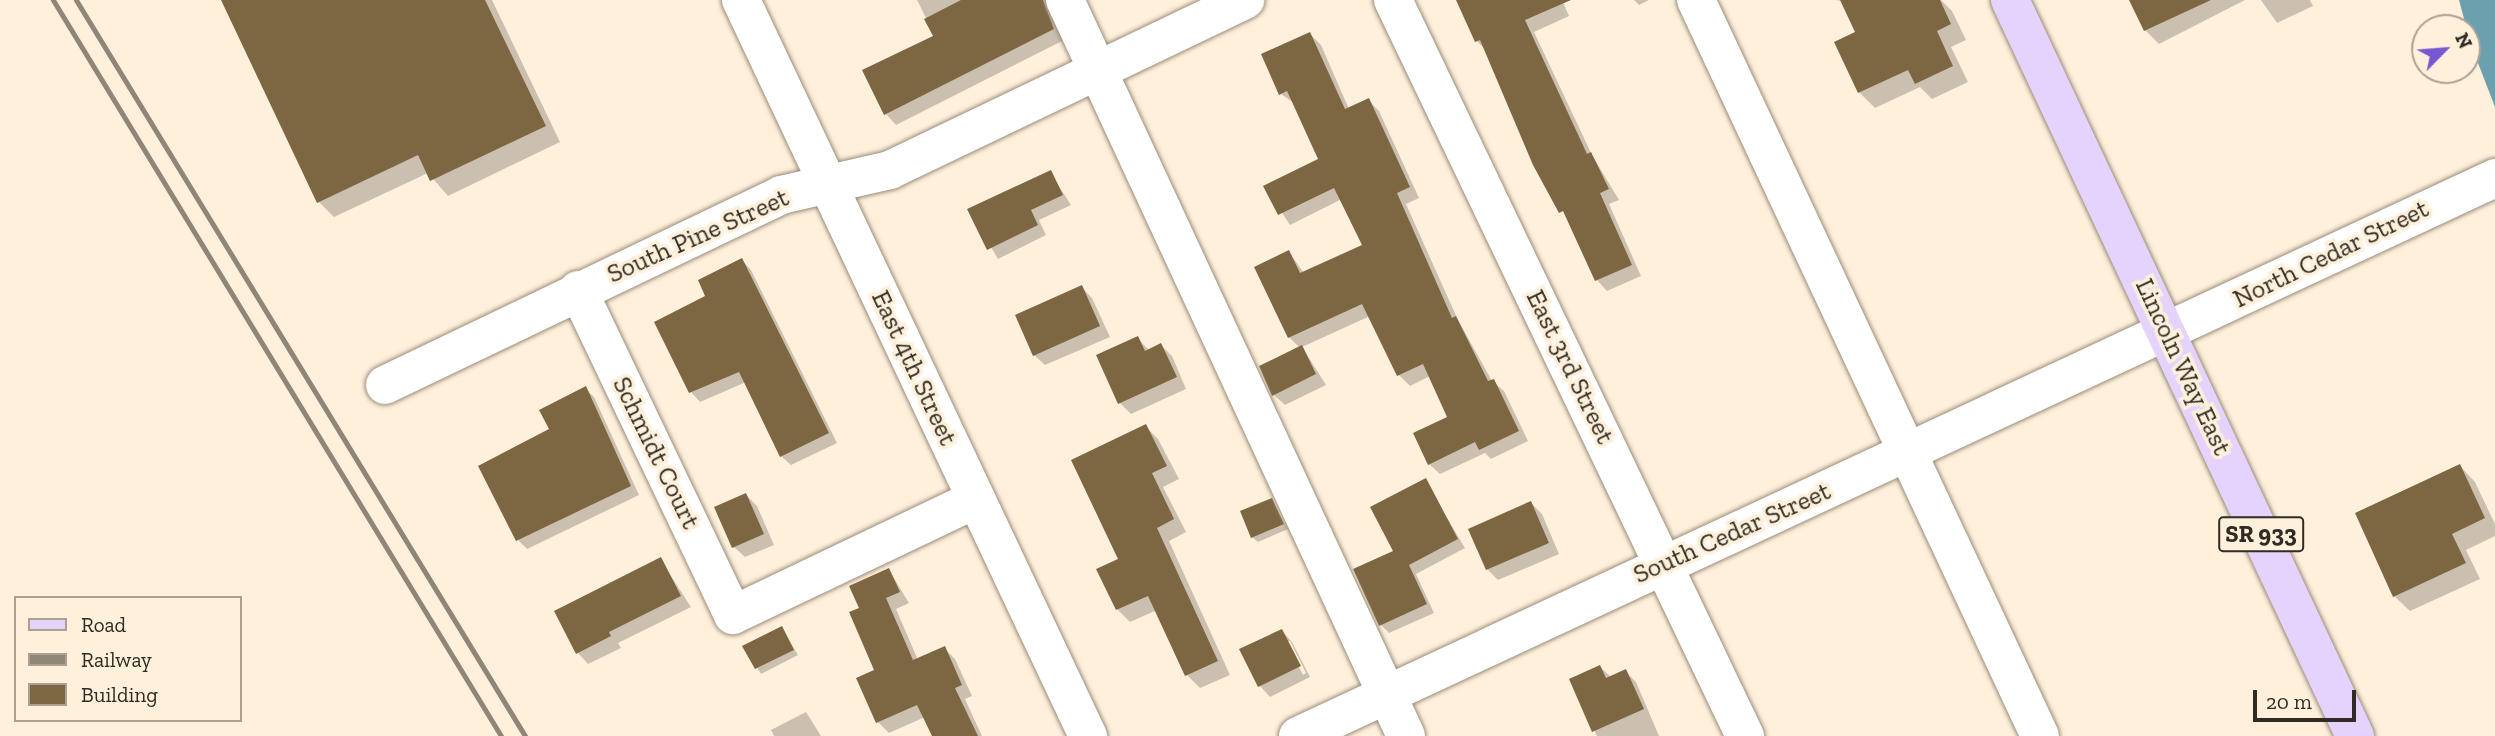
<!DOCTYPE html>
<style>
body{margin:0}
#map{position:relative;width:2495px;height:736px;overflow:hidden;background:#fef0db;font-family:"Zilla Slab",serif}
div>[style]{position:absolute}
.water>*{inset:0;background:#6ba0af}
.shadow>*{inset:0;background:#0003}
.building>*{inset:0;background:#7d6642}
.roads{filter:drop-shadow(0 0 2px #998c79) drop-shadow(0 0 2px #998c79)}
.minor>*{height:38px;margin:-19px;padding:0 19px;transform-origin:19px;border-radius:19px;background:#fff}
.major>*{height:38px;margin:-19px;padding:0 19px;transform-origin:19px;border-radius:19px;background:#e5d3fe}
.rail>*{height:5px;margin:-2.5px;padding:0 2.5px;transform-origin:2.5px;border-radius:2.5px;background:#8f8678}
span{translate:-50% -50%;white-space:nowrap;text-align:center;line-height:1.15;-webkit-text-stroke:7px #fef0db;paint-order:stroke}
.shield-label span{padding:2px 5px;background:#fef0db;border:2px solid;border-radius:5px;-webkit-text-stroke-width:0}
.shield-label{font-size:24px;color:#302b23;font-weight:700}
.street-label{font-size:26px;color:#302b23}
.legend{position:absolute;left:14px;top:596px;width:228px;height:126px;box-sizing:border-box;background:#fef0db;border:2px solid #aca191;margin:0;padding:9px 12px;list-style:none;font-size:21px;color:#302b23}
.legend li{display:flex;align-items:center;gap:14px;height:35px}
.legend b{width:35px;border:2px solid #aca191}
.north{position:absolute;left:2411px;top:14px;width:70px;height:70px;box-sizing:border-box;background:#fef0db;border:2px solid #aca191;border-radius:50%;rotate:65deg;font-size:19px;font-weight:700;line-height:28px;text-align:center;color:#302b23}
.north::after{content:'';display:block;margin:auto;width:24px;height:32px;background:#7758d2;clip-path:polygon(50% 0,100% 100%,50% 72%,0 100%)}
.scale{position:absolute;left:2253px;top:690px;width:103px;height:32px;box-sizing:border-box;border:4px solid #302b23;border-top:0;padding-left:9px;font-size:21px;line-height:24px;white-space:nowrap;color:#302b23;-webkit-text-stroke:5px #fef0db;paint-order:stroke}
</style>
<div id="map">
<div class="water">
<i style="clip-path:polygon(2459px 0,2495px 0,2495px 107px,2471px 45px)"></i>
</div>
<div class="shadow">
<i style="clip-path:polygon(222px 0,492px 0,560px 142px,448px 196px,428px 173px,334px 217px,319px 202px)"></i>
<i style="clip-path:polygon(917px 0,1049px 0,1064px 40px,896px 125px,886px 114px,935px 36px)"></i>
<i style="clip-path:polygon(1476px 0,1562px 0,1569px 16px,1534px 32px,1592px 155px,1619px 200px,1609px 204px,1641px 276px,1607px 291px,1597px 280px,1487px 51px,1477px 41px)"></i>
<i style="clip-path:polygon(1634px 0,1649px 0,1639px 5px)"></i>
<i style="clip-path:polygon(1836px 0,1941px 0,1952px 11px,1966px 40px,1951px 47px,1968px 82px,1932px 99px,1920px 87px,1875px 108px,1859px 92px,1857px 33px,1842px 1px)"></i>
<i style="clip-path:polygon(2131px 0,2245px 0,2159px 44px,2145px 30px)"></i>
<i style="clip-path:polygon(2261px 0,2310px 0,2313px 6px,2277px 23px)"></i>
<i style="clip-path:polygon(1310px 34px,1321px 45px,1349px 109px,1368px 100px,1379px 111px,1419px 198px,1406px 204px,1458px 320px,1492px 381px,1504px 391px,1528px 441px,1491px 459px,1485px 453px,1440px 474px,1429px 464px,1450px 417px,1430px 376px,1410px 386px,1399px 375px,1370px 316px,1302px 347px,1326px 385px,1285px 405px,1274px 395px,1300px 348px,1289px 337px,1289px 252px,1304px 273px,1365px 246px,1342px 199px,1290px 225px,1265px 187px,1320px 160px,1294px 103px,1281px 94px)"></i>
<i style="clip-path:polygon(1050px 172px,1071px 205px,1039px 220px,1046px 235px,998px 259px,969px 210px)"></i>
<i style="clip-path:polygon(742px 260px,751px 270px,837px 443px,791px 465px,781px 456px,746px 382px,700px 402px,691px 392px,707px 296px)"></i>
<i style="clip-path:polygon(1082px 288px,1092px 298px,1110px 337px,1045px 365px,1034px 355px)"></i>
<i style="clip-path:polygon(1137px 338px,1149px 350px,1161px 345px,1172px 356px,1186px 389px,1131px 414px,1120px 403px,1098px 356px)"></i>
<i style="clip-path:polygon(585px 388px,594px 397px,639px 495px,527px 549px,518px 540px,551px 429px)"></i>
<i style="clip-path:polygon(1145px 426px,1158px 439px,1179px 479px,1163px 487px,1186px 532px,1169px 541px,1230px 675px,1200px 688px,1187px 675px,1157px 610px,1130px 622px,1117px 609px,1121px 560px)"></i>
<i style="clip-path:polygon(2460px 466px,2475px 482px,2495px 524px,2495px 536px,2466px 550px,2480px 579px,2410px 611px,2394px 596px)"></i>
<i style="clip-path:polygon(1425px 481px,1465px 548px,1416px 574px,1434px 613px,1389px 633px,1381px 625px,1396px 552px)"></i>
<i style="clip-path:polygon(746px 495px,757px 506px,774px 545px,745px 557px,734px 547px)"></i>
<i style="clip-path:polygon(1271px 500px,1288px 529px,1258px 542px,1252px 537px)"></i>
<i style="clip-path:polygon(1531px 503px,1542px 514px,1559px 554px,1498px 580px,1487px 569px)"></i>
<i style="clip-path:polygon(660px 559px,691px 607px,618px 643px,621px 648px,588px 664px,578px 653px)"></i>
<i style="clip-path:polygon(889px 570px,909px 603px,896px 609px,918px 660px,944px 648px,955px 659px,972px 696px,965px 699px,982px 736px,934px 736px,925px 717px,889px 733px,878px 722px,859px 679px,877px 671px,861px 609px)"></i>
<i style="clip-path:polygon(782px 628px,798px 655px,761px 674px,745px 647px)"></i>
<i style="clip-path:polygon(evenodd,1282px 631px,1292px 642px,1310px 677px,1270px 697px,1260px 686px,1282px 631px,1286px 641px,1290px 641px,1306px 673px,1303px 675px,1286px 641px)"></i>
<i style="clip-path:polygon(1600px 667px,1611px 677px,1625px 671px,1636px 682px,1659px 736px,1597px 736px,1571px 680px)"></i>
<i style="clip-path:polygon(806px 712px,821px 736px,774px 736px,771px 730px)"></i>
</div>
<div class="building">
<i style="clip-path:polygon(221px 0,485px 0,546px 126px,430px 181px,418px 155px,317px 203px)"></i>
<i style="clip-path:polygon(961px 0,1043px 0,1054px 29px,884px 115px,862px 70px,933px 36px,924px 19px)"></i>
<i style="clip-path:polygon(1456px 0,1571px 0,1525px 20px,1587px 154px,1591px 152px,1609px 189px,1600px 193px,1632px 265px,1595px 281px,1563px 211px,1559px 213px,1533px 165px,1480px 40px,1475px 42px)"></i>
<i style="clip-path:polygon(1840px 0,1940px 0,1951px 24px,1937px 31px,1953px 66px,1915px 84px,1908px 70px,1858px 93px,1834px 42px,1855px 32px)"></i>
<i style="clip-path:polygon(2129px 0,2211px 0,2144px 31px)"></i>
<i style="clip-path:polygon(1310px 32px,1345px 109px,1369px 98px,1410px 187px,1397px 193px,1452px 318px,1456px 316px,1488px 381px,1494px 379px,1519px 431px,1479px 450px,1475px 442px,1428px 465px,1413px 433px,1447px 417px,1423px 364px,1397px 376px,1362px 304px,1288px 338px,1254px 267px,1289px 250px,1300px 273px,1362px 245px,1334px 188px,1278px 215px,1263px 186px,1318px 159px,1287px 91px,1279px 95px,1261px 54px)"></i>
<i style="clip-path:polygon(1051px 170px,1063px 195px,1031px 210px,1038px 225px,987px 250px,967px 209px)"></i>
<i style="clip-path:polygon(742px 258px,829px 433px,780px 457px,739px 372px,689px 393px,654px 322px,705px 296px,698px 280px)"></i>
<i style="clip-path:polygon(1082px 285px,1100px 326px,1033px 356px,1015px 315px)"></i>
<i style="clip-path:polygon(1138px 336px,1145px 351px,1161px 343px,1177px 377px,1118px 404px,1096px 355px)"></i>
<i style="clip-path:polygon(1302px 345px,1316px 374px,1272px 396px,1259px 366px)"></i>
<i style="clip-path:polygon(586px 386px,631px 486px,516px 541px,478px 466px,549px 429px,539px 410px)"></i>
<i style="clip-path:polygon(1146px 424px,1167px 466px,1152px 473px,1174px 519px,1157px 528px,1218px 661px,1185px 676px,1148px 596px,1116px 610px,1096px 569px,1118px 559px,1071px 460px)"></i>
<i style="clip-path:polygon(2460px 464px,2485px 518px,2452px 534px,2466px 563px,2393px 597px,2355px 513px)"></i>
<i style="clip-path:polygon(1426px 478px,1458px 539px,1409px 565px,1427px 604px,1379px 626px,1353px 569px,1393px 551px,1370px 507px)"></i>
<i style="clip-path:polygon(746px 493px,764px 534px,732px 548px,714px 507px)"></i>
<i style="clip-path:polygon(1272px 498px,1284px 524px,1251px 538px,1240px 511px)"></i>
<i style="clip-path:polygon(1531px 501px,1549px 543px,1486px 570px,1468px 529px)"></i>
<i style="clip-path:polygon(661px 557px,681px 596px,609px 632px,611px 636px,576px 654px,554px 611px)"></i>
<i style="clip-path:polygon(889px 568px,900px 592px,886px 598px,913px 660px,945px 646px,962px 685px,955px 688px,978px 736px,932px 736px,917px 705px,876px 723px,856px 678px,874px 670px,849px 612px,859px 608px,849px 586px)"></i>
<i style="clip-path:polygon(782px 626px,794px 650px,755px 669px,742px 646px)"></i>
<i style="clip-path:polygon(1282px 629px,1301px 666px,1258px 687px,1239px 649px)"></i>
<i style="clip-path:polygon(1600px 665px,1606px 678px,1626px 669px,1644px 709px,1592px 732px,1569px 679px)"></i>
</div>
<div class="roads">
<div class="minor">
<i style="left:741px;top:0;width:814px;rotate:64.76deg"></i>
<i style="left:1065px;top:0;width:811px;rotate:65.14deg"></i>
<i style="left:1393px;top:0;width:816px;rotate:64.44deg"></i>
<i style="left:1696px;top:0;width:812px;rotate:64.95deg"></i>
<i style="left:578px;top:290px;width:360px;rotate:64.5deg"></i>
<i style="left:733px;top:615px;width:269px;rotate:-25.5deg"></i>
<i style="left:385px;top:385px;width:439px;rotate:-25.6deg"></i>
<i style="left:781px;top:195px;width:112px;rotate:-12.9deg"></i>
<i style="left:890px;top:170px;width:394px;rotate:-25.6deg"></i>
<i style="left:1298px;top:736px;width:1321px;rotate:-24.99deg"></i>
</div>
<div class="major">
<i style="left:2010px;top:0;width:813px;rotate:64.89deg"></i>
</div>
</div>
<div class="rail">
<i style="left:53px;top:0;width:862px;rotate:58.67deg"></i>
<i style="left:76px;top:0;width:862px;rotate:58.61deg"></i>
</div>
<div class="shield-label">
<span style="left:2261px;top:534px">SR 933</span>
</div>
<div class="street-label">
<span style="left:698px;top:236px;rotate:-24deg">South Pine Street</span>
<span style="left:2331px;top:254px;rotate:-26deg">North Cedar Street</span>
<span style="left:1570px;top:367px;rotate:64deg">East 3rd Street</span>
<span style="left:2183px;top:367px;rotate:65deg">Lincoln Way East</span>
<span style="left:914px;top:368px;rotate:65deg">East 4th Street</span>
<span style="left:656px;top:453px;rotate:64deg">Schmidt Court</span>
<span style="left:1732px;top:533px;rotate:-24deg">South Cedar Street</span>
</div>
<ul class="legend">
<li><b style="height:9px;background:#e5d3fe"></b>Road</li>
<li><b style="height:9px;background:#8f8678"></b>Railway</li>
<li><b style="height:19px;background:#7d6642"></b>Building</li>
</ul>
<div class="north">N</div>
<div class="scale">20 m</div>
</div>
